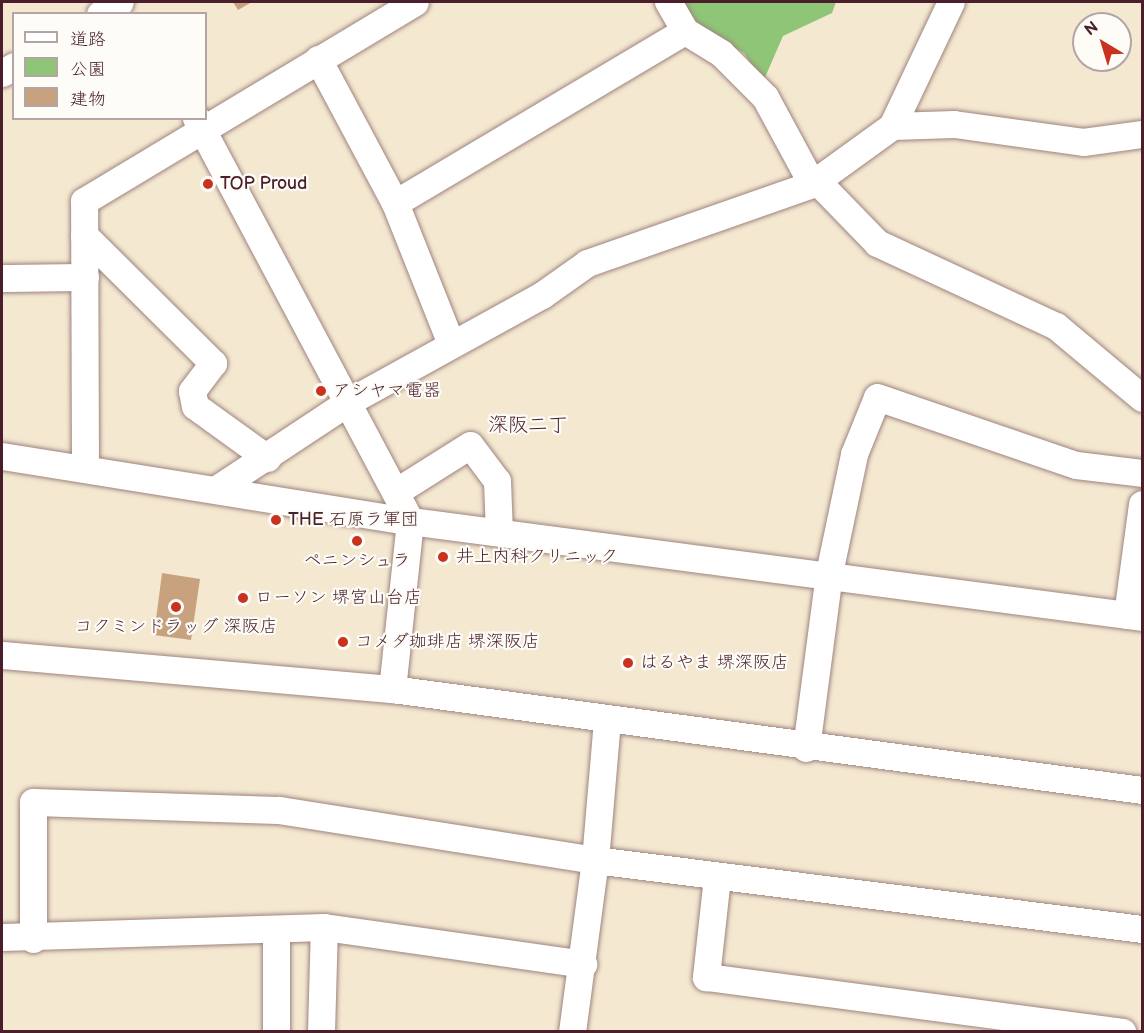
<!DOCTYPE html>
<meta charset="utf-8">
<style>
body{margin:0}
#map{position:relative;width:1144px;height:1033px;overflow:hidden;background:#f4e8d1;font-family:"Balsamiq Sans","Klee One",sans-serif}
div>[style]{position:absolute}
.green>*{inset:0;background:#8ec577}
.building>*{inset:0;background:#c8a27f}
.roads{filter:drop-shadow(0 0 2px #9f847e) drop-shadow(0 0 2px #9f847e)}
.minor>*{height:27px;margin:-13.5px;padding:0 13.5px;transform-origin:13.5px;border-radius:13.5px;background:#fff}
.dots>*{width:16px;height:16px;translate:-50% -50%;box-sizing:border-box;border:3px solid #fdfcf7;border-radius:50%}
span{translate:-50% -50%;white-space:nowrap;text-align:center;line-height:1.15;-webkit-text-stroke:4.5px #fdfcf7;paint-order:stroke}
.poi-label{font-size:18px;color:#4a1f2b}
.left{translate:0 -50%;text-align:left}
.neighbourhood-label{font-size:20px;color:#4a1f2b}
.frame{position:absolute;inset:0;border:3px solid #4a1f2b;pointer-events:none}
.legend{position:absolute;left:12px;top:12px;width:195px;height:108px;box-sizing:border-box;background:#fdfcf7;border:2px solid #b5a4a5;margin:0;padding:8px 10px;list-style:none;font-size:18px;color:#4a1f2b}
.legend li{display:flex;align-items:center;gap:12px;height:30px}
.legend b{width:30px;border:2px solid #b5a4a5}
.north{position:absolute;left:1072px;top:12px;width:60px;height:60px;box-sizing:border-box;background:#fdfcf7;border:2px solid #b5a4a5;border-radius:50%;rotate:322deg;font-size:16px;font-weight:700;line-height:24px;text-align:center;color:#4a1f2b}
.north::after{content:'';display:block;margin:auto;width:21px;height:27px;background:#c8321e;clip-path:polygon(50% 0,100% 100%,50% 72%,0 100%)}
</style>
<div id="map">
<div class="green">
<i style="clip-path:polygon(677px 2px,836px 2px,832px 13px,783px 36px,763px 82px,744px 53px,690px 22px)"></i>
</div>
<div class="building">
<i style="clip-path:polygon(233px 2px,252px 2px,238px 10px)"></i>
<i style="clip-path:polygon(162px 573px,200px 579px,191px 640px,154px 635px)"></i>
</div>
<div class="roads">
<div class="minor">
<i style="left:100px;top:14px;width:23px;rotate:-31deg"></i>
<i style="left:685px;top:31px;width:42px;rotate:31.4deg"></i>
<i style="left:721px;top:53px;width:62px;rotate:45deg"></i>
<i style="left:765px;top:97px;width:99px;rotate:61.6deg"></i>
<i style="left:318px;top:59px;width:163px;rotate:61.9deg"></i>
<i style="left:395px;top:203px;width:152px;rotate:68.3deg"></i>
<i style="left:2px;top:73px;width:14px;rotate:-30deg"></i>
<i style="left:196px;top:118px;width:456px;rotate:62deg"></i>
<i style="left:410px;top:521px;width:169px;rotate:96.1deg"></i>
<i style="left:892px;top:126px;width:137px;rotate:-64.6deg"></i>
<i style="left:817px;top:181px;width:86px;rotate:45.9deg"></i>
<i style="left:877px;top:243px;width:197px;rotate:24.9deg"></i>
<i style="left:1056px;top:326px;width:112px;rotate:39.9deg"></i>
<i style="left:395px;top:203px;width:337px;rotate:-30.7deg"></i>
<i style="left:685px;top:31px;width:34px;rotate:-120deg"></i>
<i style="left:84px;top:235px;width:182px;rotate:44.8deg"></i>
<i style="left:213px;top:363px;width:35px;rotate:127deg"></i>
<i style="left:192px;top:391px;width:15px;rotate:79deg"></i>
<i style="left:195px;top:406px;width:89px;rotate:35.8deg"></i>
<i style="left:2px;top:278px;width:83px;rotate:-0.7deg"></i>
<i style="left:2px;top:456px;width:413px;rotate:9.1deg"></i>
<i style="left:410px;top:521px;width:738px;rotate:7.47deg"></i>
<i style="left:85px;top:466px;width:265px;rotate:-90.2deg"></i>
<i style="left:84px;top:201px;width:386px;rotate:-31deg"></i>
<i style="left:218px;top:488px;width:156px;rotate:-33.5deg"></i>
<i style="left:348px;top:402px;width:222px;rotate:-28.9deg"></i>
<i style="left:542px;top:295px;width:55px;rotate:-35.4deg"></i>
<i style="left:587px;top:263px;width:238px;rotate:-19.3deg"></i>
<i style="left:812px;top:184px;width:99px;rotate:-35.9deg"></i>
<i style="left:892px;top:126px;width:62px;rotate:-1.8deg"></i>
<i style="left:954px;top:124px;width:130px;rotate:7.9deg"></i>
<i style="left:1083px;top:142px;width:60px;rotate:-7.7deg"></i>
<i style="left:397px;top:491px;width:86px;rotate:-32.2deg"></i>
<i style="left:470px;top:445px;width:45px;rotate:53.1deg"></i>
<i style="left:497px;top:481px;width:51px;rotate:87.8deg"></i>
<i style="left:1127px;top:615px;width:112px;rotate:-82.3deg"></i>
<i style="left:2px;top:655px;width:391px;rotate:5deg"></i>
<i style="left:392px;top:689px;width:757px;rotate:7.67deg"></i>
<i style="left:806px;top:748px;width:177px;rotate:-82.5deg"></i>
<i style="left:829px;top:573px;width:122px;rotate:-78.1deg"></i>
<i style="left:854px;top:454px;width:61px;rotate:-68deg"></i>
<i style="left:877px;top:397px;width:210px;rotate:18.9deg"></i>
<i style="left:1076px;top:465px;width:66px;rotate:6.9deg"></i>
<i style="left:717px;top:877px;width:101px;rotate:96.3deg"></i>
<i style="left:706px;top:977px;width:420px;rotate:7.5deg"></i>
<i style="left:2px;top:937px;width:322px;rotate:-1.8deg"></i>
<i style="left:324px;top:927px;width:262px;rotate:8.1deg"></i>
<i style="left:33px;top:939px;width:137px;rotate:-90deg"></i>
<i style="left:33px;top:802px;width:246px;rotate:1.9deg"></i>
<i style="left:279px;top:810px;width:320px;rotate:9deg"></i>
<i style="left:595px;top:860px;width:551px;rotate:7.19deg"></i>
<i style="left:276px;top:1032px;width:103px;rotate:-90deg"></i>
<i style="left:321px;top:1032px;width:105px;rotate:-88.4deg"></i>
<i style="left:572px;top:1032px;width:174px;rotate:-82.4deg"></i>
<i style="left:595px;top:860px;width:142px;rotate:-85.1deg"></i>
</div>
</div>
<div class="dots">
<i style="left:208px;top:184px;background:#c8321e"></i>
<i style="left:321px;top:391px;background:#c8321e"></i>
<i style="left:276px;top:520px;background:#c8321e"></i>
<i style="left:357px;top:541px;background:#c8321e"></i>
<i style="left:443px;top:557px;background:#c8321e"></i>
<i style="left:243px;top:598px;background:#c8321e"></i>
<i style="left:176px;top:607px;background:#c8321e"></i>
<i style="left:343px;top:642px;background:#c8321e"></i>
<i style="left:628px;top:663px;background:#c8321e"></i>
</div>
<div class="poi-label">
<span class="left" style="left:220px;top:184px">TOP Proud</span>
<span class="left" style="left:333px;top:391px">アシヤマ電器</span>
<span class="left" style="left:288px;top:520px">THE 石原ラ軍団</span>
<span class="left" style="left:456px;top:557px">井上内科クリニック</span>
<span style="left:357px;top:561px">ペニンシュラ</span>
<span class="left" style="left:255px;top:598px">ローソン 堺宮山台店</span>
<span style="left:176px;top:627px">コクミンドラッグ 深阪店</span>
<span class="left" style="left:355px;top:642px">コメダ珈琲店 堺深阪店</span>
<span class="left" style="left:640px;top:663px">はるやま 堺深阪店</span>
</div>
<div class="neighbourhood-label">
<span style="left:528px;top:425px">深阪二丁</span>
</div>
<div class="frame"></div>
<ul class="legend">
<li><b style="height:8px;background:#fff"></b>道路</li>
<li><b style="height:16px;background:#8ec577"></b>公園</li>
<li><b style="height:16px;background:#c8a27f"></b>建物</li>
</ul>
<div class="north">N</div>
</div>
